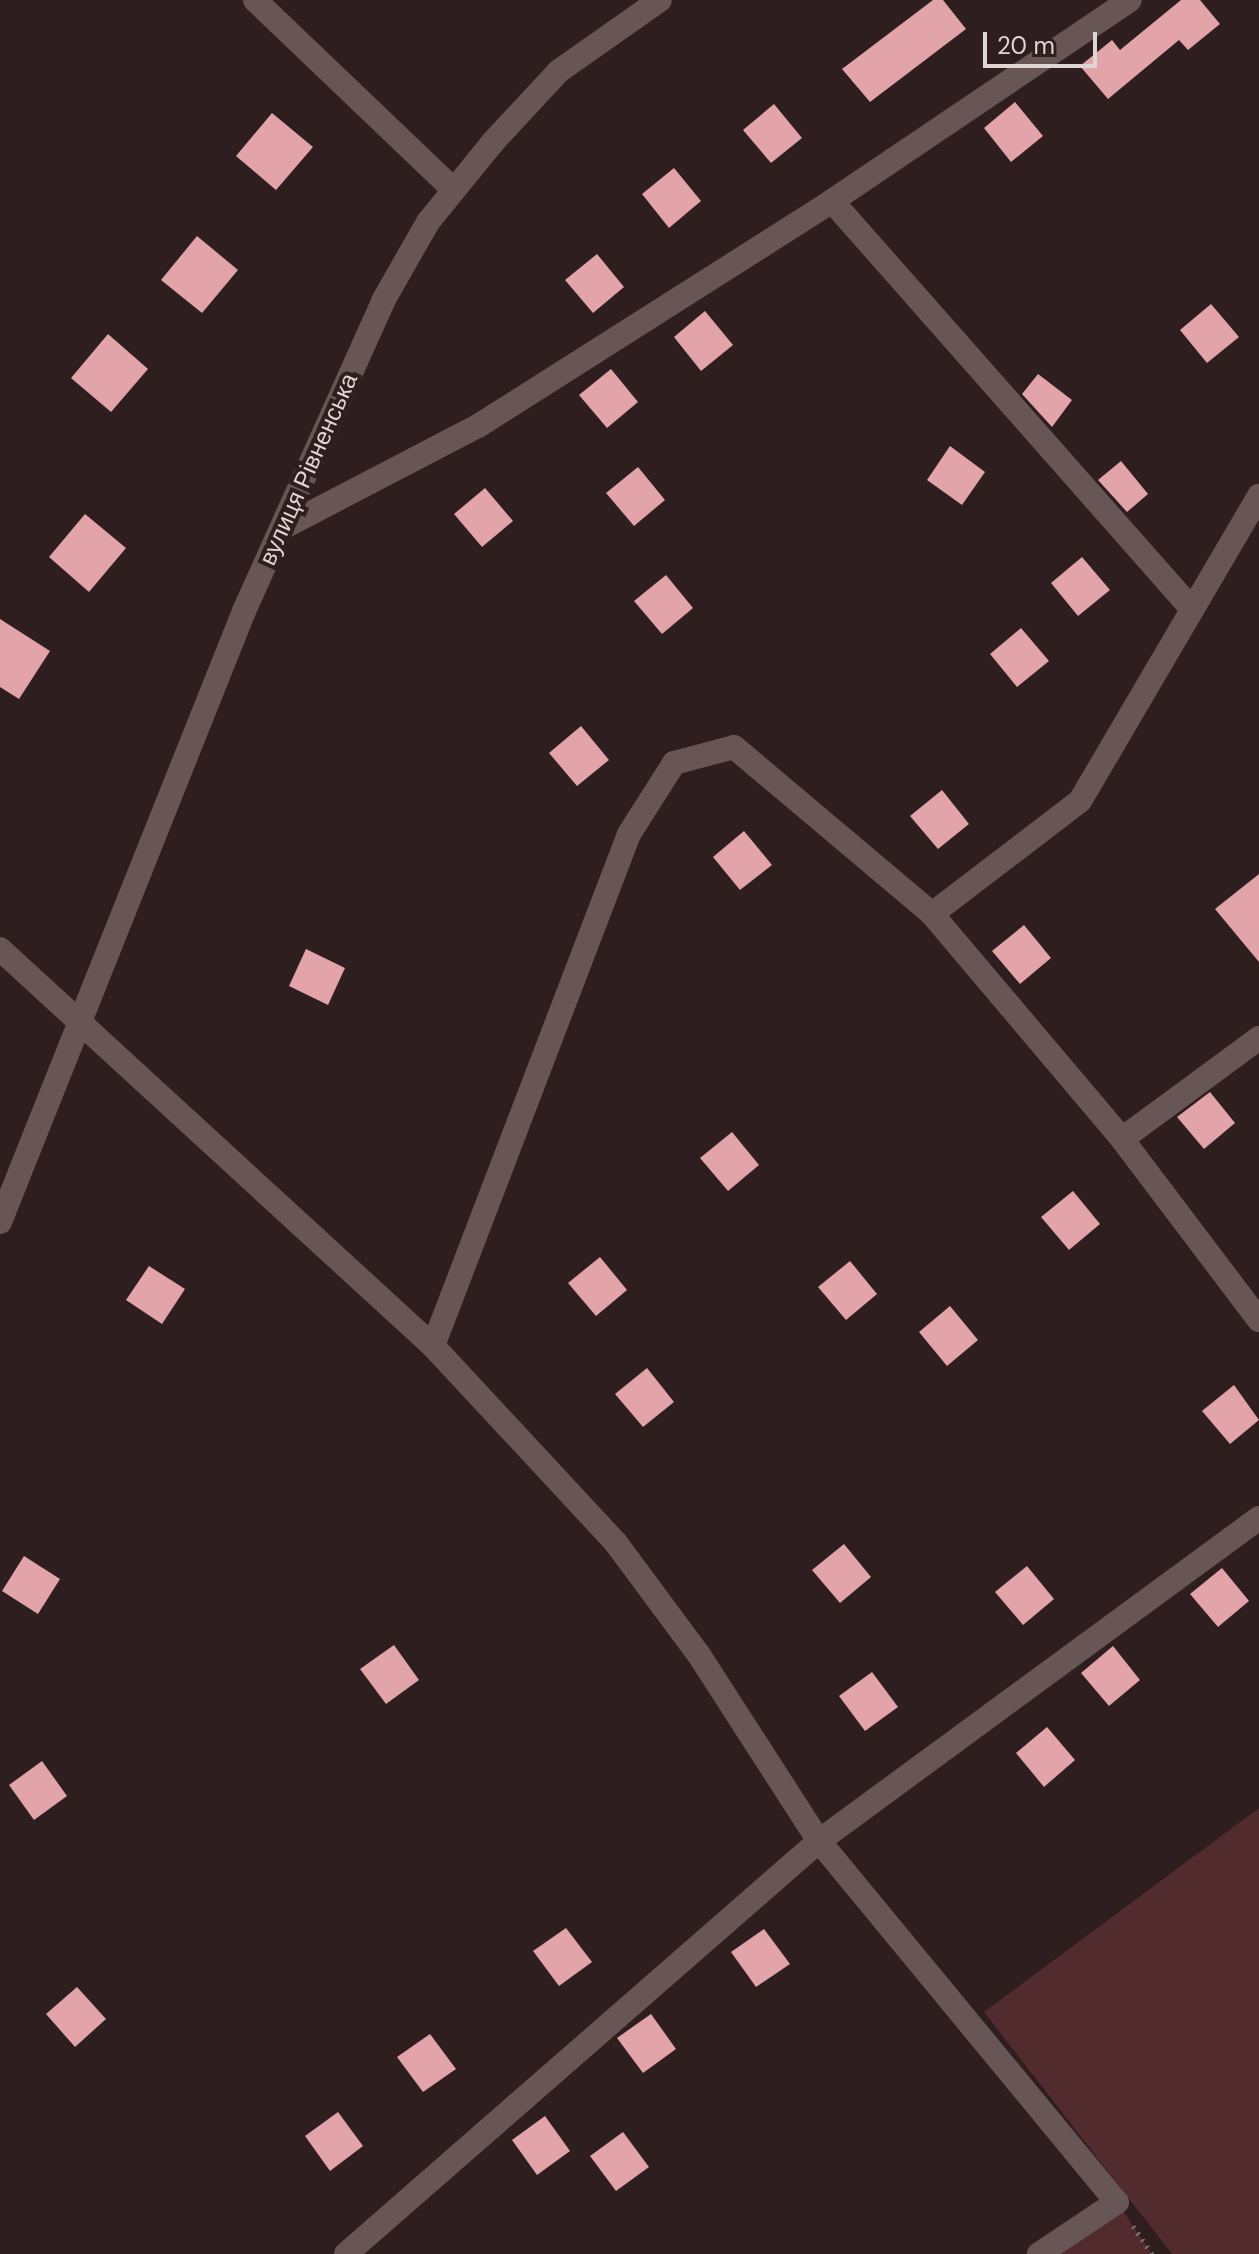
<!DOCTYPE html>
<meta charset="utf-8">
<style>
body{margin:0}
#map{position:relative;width:1259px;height:2254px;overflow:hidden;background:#2e1e1f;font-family:"DM Sans",sans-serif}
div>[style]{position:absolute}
.green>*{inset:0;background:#512b2e}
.building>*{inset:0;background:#e2a4a8}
.path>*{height:5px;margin-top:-2.5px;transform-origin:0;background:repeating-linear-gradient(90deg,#7c6e6f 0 2px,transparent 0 8px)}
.minor>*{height:24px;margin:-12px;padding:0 12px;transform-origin:12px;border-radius:12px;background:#685657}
span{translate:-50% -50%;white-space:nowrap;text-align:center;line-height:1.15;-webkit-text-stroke:8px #2e1e1f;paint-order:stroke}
.street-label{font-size:24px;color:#dfd5d5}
.scale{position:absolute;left:983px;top:32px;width:114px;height:36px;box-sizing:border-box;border:4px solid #dfd5d5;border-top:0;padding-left:10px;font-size:24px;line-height:28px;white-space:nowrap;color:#dfd5d5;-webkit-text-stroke:6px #2e1e1f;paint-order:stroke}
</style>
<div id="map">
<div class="green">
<i style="clip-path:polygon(1259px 1808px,1259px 2254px,1172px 2254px,984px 2012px)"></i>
<i style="clip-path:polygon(1117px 2202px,1152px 2254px,1039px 2254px)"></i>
</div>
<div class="building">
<i style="clip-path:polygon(933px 0,943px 0,966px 29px,870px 102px,842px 69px)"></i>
<i style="clip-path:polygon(1181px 0,1200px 0,1220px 24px,1188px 50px,1179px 40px,1108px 99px,1080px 66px,1112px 40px,1120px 50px)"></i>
<i style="clip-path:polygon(1015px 102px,1043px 136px,1011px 162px,984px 128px)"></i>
<i style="clip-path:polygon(774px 104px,802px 138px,771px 163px,743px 130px)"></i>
<i style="clip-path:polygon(272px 113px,313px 147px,276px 190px,236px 156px)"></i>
<i style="clip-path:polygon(674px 168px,701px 201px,669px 228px,642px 194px)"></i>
<i style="clip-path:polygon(197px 236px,238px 270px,202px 313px,161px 280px)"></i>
<i style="clip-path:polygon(597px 254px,624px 287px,593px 313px,565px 280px)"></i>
<i style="clip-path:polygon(1211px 304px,1239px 337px,1207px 363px,1180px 330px)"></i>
<i style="clip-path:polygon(705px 311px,733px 345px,701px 371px,674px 337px)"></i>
<i style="clip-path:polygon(108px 334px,148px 369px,111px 412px,71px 378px)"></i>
<i style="clip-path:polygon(611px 369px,638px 402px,607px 428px,579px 395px)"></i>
<i style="clip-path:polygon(1038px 374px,1072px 400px,1052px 427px,1022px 394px)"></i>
<i style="clip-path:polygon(950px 446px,985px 472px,962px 505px,927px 480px)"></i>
<i style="clip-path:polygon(1121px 461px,1148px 494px,1127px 512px,1098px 480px)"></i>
<i style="clip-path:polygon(638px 467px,665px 500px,634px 526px,606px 493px)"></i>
<i style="clip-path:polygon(485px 488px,513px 521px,482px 547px,454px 514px)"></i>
<i style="clip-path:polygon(85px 514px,126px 548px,89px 592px,49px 557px)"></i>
<i style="clip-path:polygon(1082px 557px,1110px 590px,1078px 616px,1051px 583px)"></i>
<i style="clip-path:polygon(666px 575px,693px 608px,662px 634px,634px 601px)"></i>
<i style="clip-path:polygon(0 619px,50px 651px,19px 699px,0 687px)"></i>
<i style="clip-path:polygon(1021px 628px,1049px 661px,1017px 687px,990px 654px)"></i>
<i style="clip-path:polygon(581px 726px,609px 760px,577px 786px,549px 753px)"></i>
<i style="clip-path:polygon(942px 790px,969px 824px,938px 849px,910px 816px)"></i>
<i style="clip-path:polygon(744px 831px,772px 865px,740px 890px,713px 857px)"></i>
<i style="clip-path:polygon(1259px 874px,1259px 962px,1215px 909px)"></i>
<i style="clip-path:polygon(1024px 925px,1051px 958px,1020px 984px,992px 951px)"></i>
<i style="clip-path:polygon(306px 949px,345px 968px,328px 1005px,289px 986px)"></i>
<i style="clip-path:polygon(1210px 1092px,1235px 1123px,1204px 1149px,1177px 1117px)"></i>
<i style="clip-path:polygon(732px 1132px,759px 1165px,728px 1191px,700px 1158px)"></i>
<i style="clip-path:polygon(1073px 1191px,1100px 1224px,1069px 1250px,1041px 1217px)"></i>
<i style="clip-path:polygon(600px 1257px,627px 1290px,596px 1316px,568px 1283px)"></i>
<i style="clip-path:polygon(850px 1261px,877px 1294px,846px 1320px,818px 1287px)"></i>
<i style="clip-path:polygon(149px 1266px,185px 1289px,162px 1324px,126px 1300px)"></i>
<i style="clip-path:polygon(950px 1306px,978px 1340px,947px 1366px,919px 1332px)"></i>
<i style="clip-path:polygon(647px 1368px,674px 1402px,643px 1427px,615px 1394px)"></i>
<i style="clip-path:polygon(1234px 1385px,1259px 1420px,1230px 1444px,1202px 1411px)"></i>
<i style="clip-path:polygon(844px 1544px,871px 1577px,840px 1603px,812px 1570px)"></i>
<i style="clip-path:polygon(24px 1556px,60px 1579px,38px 1614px,2px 1591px)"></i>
<i style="clip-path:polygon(1027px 1566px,1054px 1599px,1023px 1625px,995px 1592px)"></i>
<i style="clip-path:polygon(1222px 1568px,1249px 1601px,1218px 1627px,1190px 1594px)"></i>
<i style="clip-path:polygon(394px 1645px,419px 1680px,386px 1704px,360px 1669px)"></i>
<i style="clip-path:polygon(1113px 1646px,1140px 1680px,1109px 1706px,1081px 1673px)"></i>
<i style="clip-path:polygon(872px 1672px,898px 1707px,865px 1731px,839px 1696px)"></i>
<i style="clip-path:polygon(1047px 1727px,1075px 1760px,1044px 1787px,1016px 1753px)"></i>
<i style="clip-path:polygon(42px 1761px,67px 1796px,34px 1820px,9px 1785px)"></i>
<i style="clip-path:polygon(566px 1928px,592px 1962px,559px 1986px,533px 1951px)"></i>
<i style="clip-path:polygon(764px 1929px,790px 1964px,756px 1987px,731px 1952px)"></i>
<i style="clip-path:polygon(77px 1987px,106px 2019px,75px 2047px,46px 2014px)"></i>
<i style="clip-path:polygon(651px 2014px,676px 2049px,643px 2073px,617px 2038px)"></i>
<i style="clip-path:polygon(430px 2034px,456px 2069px,423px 2092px,397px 2057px)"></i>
<i style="clip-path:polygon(338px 2112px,363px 2146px,330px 2171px,305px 2136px)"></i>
<i style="clip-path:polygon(545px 2116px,570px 2151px,537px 2175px,512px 2140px)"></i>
<i style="clip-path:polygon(623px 2132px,649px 2167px,616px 2191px,590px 2156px)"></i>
</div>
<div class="path">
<i style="left:1133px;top:2226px;width:34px;rotate:56deg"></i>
</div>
<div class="minor">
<i style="left:255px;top:0;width:275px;rotate:43.7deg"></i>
<i style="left:832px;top:201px;width:543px;rotate:48.59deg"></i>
<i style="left:282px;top:528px;width:221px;rotate:-27.5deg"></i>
<i style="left:478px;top:426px;width:419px;rotate:-32.4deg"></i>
<i style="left:832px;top:201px;width:359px;rotate:-34deg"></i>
<i style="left:932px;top:914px;width:294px;rotate:49.8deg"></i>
<i style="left:1122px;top:1139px;width:227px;rotate:52.9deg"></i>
<i style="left:0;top:949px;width:587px;rotate:42.52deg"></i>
<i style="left:433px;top:1346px;width:269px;rotate:47.1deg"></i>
<i style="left:616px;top:1543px;width:139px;rotate:53.5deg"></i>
<i style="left:699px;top:1655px;width:221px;rotate:57.2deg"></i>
<i style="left:819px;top:1841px;width:468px;rotate:50.5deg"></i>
<i style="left:1117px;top:2202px;width:94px;rotate:146.3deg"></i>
<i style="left:1122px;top:1139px;width:170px;rotate:-36.4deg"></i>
<i style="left:0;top:1222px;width:658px;rotate:-68.23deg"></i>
<i style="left:244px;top:611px;width:340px;rotate:-65.8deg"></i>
<i style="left:383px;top:301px;width:91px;rotate:-60.3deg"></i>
<i style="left:428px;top:222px;width:103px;rotate:-50.9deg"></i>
<i style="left:493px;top:142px;width:97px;rotate:-47.1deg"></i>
<i style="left:559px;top:71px;width:123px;rotate:-35.1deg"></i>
<i style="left:433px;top:1346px;width:548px;rotate:-69.05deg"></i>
<i style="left:629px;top:834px;width:84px;rotate:-57.6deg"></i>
<i style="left:674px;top:763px;width:62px;rotate:-14.9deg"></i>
<i style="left:734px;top:747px;width:259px;rotate:40.1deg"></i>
<i style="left:932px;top:914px;width:186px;rotate:-37.4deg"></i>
<i style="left:1080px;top:801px;width:354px;rotate:-59.6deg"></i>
<i style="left:346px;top:2254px;width:628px;rotate:-41.13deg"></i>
<i style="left:819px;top:1841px;width:546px;rotate:-36.28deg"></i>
</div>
<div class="street-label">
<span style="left:308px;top:469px;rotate:-66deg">вулиця Рівненська</span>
</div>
<div class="scale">20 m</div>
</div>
